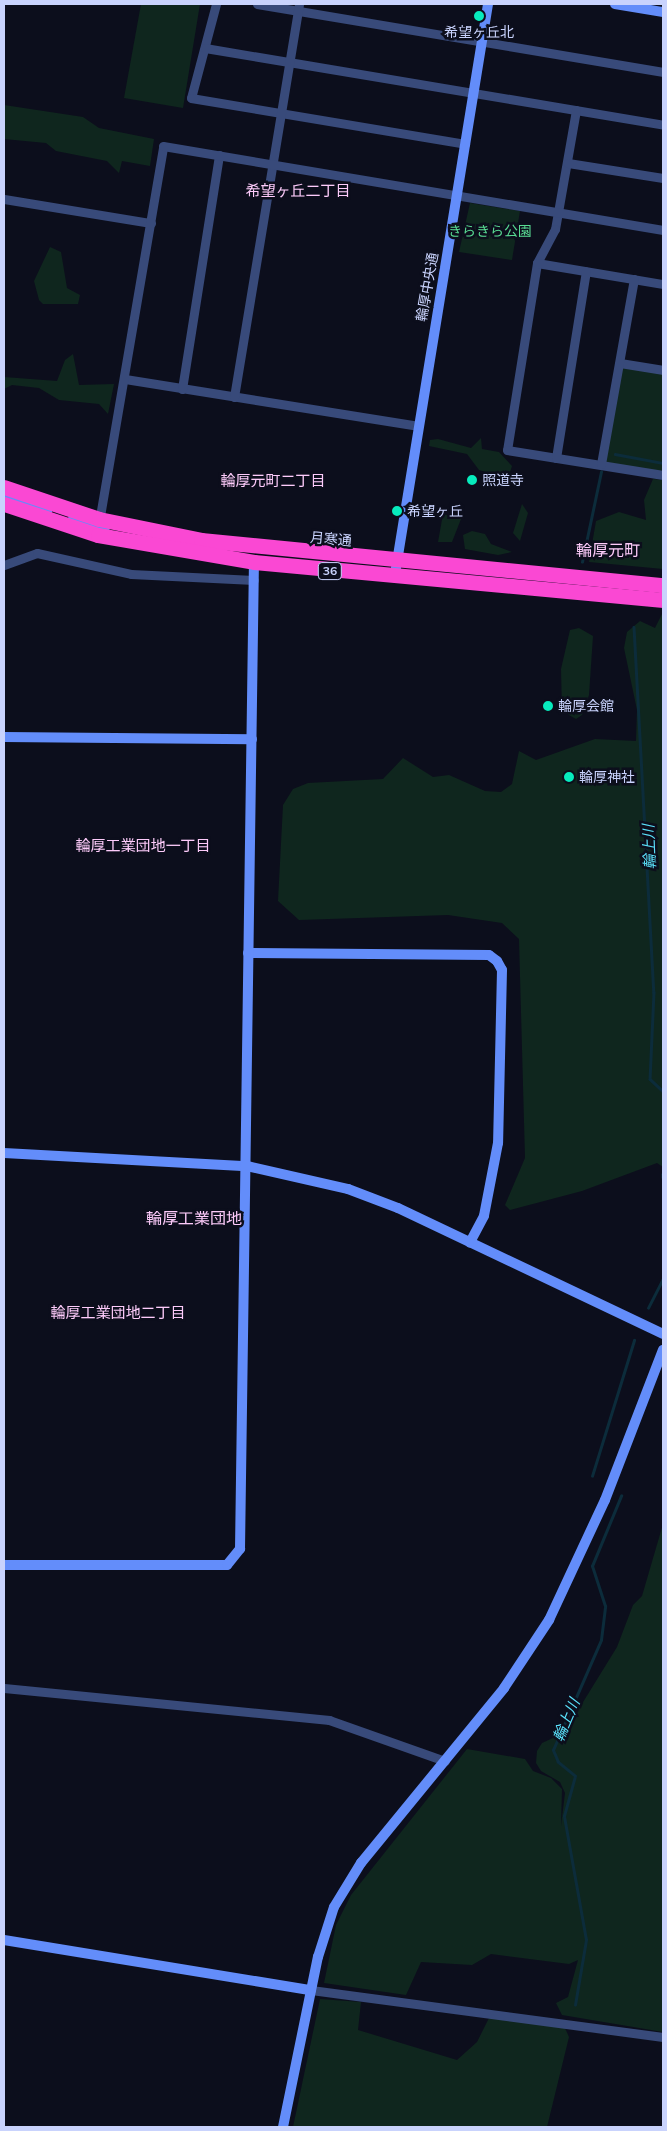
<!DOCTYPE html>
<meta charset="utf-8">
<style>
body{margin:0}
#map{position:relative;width:667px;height:2131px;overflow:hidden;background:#0c0e1c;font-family:Mulish,"Noto Sans JP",sans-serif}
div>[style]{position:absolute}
.green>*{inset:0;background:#0f261e}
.stream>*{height:2.5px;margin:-1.25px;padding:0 1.25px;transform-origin:1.25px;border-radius:1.25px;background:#0c2c3b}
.street>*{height:9px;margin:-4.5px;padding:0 4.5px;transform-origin:4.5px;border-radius:4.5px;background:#384a7a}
.secondary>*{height:10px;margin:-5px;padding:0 5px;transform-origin:5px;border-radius:5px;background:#638dfa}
.highway>*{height:15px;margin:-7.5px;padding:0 7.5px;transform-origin:7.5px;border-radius:7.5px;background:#fa48d3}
.dots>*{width:14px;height:14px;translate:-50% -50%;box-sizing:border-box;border:2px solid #0c0e1c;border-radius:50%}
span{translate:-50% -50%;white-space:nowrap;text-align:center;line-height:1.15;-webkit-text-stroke:5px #0c0e1c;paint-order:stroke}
.shield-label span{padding:1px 4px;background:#0c0e1c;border:1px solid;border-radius:4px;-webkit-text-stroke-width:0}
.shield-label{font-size:12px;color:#c9d3fd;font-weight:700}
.poi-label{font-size:14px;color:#c9d3fd}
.left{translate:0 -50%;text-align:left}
.park-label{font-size:14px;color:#58da92}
.street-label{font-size:14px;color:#c9d3fd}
.neighbourhood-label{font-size:15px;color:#fdcbfa}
.water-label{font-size:15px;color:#5ae0fa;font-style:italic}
.quarter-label{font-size:16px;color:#fdcbfa}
.frame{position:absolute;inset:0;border:5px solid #c9d3fd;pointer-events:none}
</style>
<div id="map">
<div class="green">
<i style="clip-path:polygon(141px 4px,200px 4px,183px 108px,124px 98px)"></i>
<i style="clip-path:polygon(4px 105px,83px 117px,99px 128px,154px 139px,150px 166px,122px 161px,119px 173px,107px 161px,56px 151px,46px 143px,4px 139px)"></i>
<i style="clip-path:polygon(470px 203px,520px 211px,512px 260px,459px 252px)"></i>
<i style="clip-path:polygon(50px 247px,61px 252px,67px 288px,80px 295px,78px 304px,43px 304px,39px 300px,34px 281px)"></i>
<i style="clip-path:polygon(73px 354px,79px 385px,114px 384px,108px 414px,99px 404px,59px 400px,39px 388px,12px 385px,4px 389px,4px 377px,57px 381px,65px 360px)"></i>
<i style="clip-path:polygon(620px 363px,663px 369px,663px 475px,601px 464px)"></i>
<i style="clip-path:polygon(481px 438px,482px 449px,499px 452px,512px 466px,508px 479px,479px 470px,467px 454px,429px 446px,430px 440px,438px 439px,471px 448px)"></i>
<i style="clip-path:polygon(653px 479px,663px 480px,663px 569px,589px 562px,596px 521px,619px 512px,646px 520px,644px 500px)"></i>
<i style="clip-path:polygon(522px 504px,528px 513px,520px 541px,513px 533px)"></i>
<i style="clip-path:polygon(443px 514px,461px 519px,452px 542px,438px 542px)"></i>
<i style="clip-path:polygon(472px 531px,485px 534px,491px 544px,512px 552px,498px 555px,465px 549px,463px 535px)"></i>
<i style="clip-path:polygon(663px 612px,663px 1167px,657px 1163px,582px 1191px,510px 1210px,505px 1205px,525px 1158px,519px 939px,502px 923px,448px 915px,299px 920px,278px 901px,283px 805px,293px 789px,308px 783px,383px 779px,403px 758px,433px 777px,449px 775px,485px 791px,501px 792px,512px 784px,519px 751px,536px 760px,595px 739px,636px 741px,637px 710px,624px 648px,627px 632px,640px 621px,655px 628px)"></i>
<i style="clip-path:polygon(579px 628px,593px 636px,589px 695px,582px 715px,576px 719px,562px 711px,561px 669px,570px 630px)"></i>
<i style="clip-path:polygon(663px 1524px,663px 2032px,562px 2015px,556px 2003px,568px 1997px,578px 1960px,569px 1964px,491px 1954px,472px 1965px,421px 1962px,406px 1995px,324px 1983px,336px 1925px,351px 1895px,467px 1749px,525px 1759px,533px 1771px,551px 1778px,562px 1789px,561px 1826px,565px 1793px,560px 1782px,541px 1771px,536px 1763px,537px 1751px,542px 1743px,564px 1733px,617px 1647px,633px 1605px,642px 1596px)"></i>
<i style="clip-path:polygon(320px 1999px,361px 2002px,358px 2030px,457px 2060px,477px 2042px,490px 2016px,564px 2026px,569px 2037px,547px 2127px,293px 2127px)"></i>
</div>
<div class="stream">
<i style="left:615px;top:454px;width:49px;rotate:10.6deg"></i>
<i style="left:582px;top:562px;width:92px;rotate:-78.1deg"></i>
<i style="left:634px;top:627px;width:366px;rotate:86.9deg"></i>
<i style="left:654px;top:992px;width:87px;rotate:92.6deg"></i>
<i style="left:650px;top:1079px;width:18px;rotate:43deg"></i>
<i style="left:663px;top:1174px;width:3px;rotate:90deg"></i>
<i style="left:648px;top:1308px;width:34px;rotate:-63deg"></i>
<i style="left:592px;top:1476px;width:142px;rotate:-72.8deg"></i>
<i style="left:575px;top:2005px;width:66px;rotate:-80.4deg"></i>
<i style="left:586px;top:1940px;width:126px;rotate:-100.1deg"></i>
<i style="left:564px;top:1816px;width:41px;rotate:-74.6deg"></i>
<i style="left:575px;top:1776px;width:22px;rotate:-141deg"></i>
<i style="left:558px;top:1762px;width:13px;rotate:-113deg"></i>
<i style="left:553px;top:1750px;width:120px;rotate:-66.4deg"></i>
<i style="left:601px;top:1640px;width:34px;rotate:-83deg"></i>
<i style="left:605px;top:1606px;width:42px;rotate:-108deg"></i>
<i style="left:592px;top:1566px;width:76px;rotate:-67.5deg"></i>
</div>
<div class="street">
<i style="left:216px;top:4px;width:97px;rotate:104.9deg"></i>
<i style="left:191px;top:98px;width:278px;rotate:9.5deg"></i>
<i style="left:257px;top:4px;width:412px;rotate:9.5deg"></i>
<i style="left:205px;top:48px;width:464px;rotate:9.5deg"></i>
<i style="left:576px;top:110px;width:121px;rotate:100deg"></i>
<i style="left:555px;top:229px;width:38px;rotate:118deg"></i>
<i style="left:537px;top:263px;width:189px;rotate:99.1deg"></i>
<i style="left:507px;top:450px;width:158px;rotate:9.1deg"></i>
<i style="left:568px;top:163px;width:96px;rotate:9deg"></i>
<i style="left:4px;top:199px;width:149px;rotate:9.3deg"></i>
<i style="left:537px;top:263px;width:128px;rotate:9.5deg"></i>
<i style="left:620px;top:363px;width:44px;rotate:9.2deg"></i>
<i style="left:125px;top:379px;width:296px;rotate:9.1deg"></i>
<i style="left:182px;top:389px;width:237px;rotate:-81deg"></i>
<i style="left:234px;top:397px;width:398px;rotate:-80.6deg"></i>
<i style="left:556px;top:458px;width:189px;rotate:-80.9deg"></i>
<i style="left:601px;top:464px;width:188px;rotate:-79.9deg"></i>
<i style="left:99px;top:522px;width:381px;rotate:-80.3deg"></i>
<i style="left:163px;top:146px;width:507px;rotate:9.54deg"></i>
<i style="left:4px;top:565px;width:35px;rotate:-20deg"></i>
<i style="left:37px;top:553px;width:96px;rotate:12.6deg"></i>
<i style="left:131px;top:574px;width:123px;rotate:2.8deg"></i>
<i style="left:4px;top:1688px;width:327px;rotate:5.6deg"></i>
<i style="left:329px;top:1720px;width:123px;rotate:19.5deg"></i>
<i style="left:311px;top:1990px;width:355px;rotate:7.6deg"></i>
</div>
<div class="secondary">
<i style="left:615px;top:4px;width:49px;rotate:9.5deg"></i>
<i style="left:4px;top:495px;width:46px;rotate:20.4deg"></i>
<i style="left:73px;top:519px;width:33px;rotate:16deg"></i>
<i style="left:395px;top:574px;width:578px;rotate:-80.73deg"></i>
<i style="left:4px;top:737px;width:248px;rotate:0.5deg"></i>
<i style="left:248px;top:953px;width:241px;rotate:0.5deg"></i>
<i style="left:489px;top:955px;width:10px;rotate:37deg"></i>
<i style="left:497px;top:961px;width:10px;rotate:61deg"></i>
<i style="left:502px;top:970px;width:173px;rotate:91.3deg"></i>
<i style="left:498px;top:1143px;width:74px;rotate:100.9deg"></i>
<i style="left:484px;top:1216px;width:30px;rotate:118deg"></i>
<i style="left:4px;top:1153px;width:243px;rotate:3.1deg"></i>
<i style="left:247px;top:1166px;width:104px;rotate:12.8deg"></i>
<i style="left:348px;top:1189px;width:53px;rotate:20.8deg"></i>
<i style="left:398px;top:1208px;width:293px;rotate:25.4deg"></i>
<i style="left:4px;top:1565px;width:223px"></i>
<i style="left:227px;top:1565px;width:21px;rotate:-51deg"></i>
<i style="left:240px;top:1549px;width:987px;rotate:-89.19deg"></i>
<i style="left:4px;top:1940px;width:311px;rotate:9.3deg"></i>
<i style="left:283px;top:2127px;width:174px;rotate:-78.4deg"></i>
<i style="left:318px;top:1957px;width:52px;rotate:-72.3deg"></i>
<i style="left:334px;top:1907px;width:52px;rotate:-58.5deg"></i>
<i style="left:361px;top:1863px;width:226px;rotate:-50.7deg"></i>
<i style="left:504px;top:1688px;width:82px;rotate:-56.5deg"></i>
<i style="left:549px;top:1620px;width:132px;rotate:-65deg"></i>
<i style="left:605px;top:1500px;width:161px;rotate:-68.9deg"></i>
</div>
<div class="highway">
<i style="left:4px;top:487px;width:100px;rotate:18.6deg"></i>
<i style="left:99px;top:519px;width:104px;rotate:11.6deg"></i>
<i style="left:201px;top:540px;width:464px;rotate:5.6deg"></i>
<i style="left:4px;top:504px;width:99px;rotate:18.3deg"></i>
<i style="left:98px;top:535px;width:158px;rotate:9.8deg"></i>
<i style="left:254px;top:562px;width:411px;rotate:5.3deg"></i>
</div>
<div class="dots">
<i style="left:479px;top:16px;background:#07ebbd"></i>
<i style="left:472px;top:480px;background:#07ebbd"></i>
<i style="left:397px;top:511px;background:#07ebbd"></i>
<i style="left:548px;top:706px;background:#07ebbd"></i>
<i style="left:569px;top:777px;background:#07ebbd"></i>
</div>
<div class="shield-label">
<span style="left:330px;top:571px">36</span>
</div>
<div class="poi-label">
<span style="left:479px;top:32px">希望ヶ丘北</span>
<span class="left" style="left:482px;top:480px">照道寺</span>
<span class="left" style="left:407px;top:511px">希望ヶ丘</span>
<span class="left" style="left:558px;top:706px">輪厚会館</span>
<span class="left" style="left:579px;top:777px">輪厚神社</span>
</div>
<div class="park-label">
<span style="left:490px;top:231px">きらきら公園</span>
</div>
<div class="street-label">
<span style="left:427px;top:287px;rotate:-80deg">輪厚中央通</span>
<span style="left:331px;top:539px;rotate:5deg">月寒通</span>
</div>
<div class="neighbourhood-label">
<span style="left:298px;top:191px">希望ヶ丘二丁目</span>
<span style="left:273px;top:481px">輪厚元町二丁目</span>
<span style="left:143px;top:846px">輪厚工業団地一丁目</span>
<span style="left:118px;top:1313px">輪厚工業団地二丁目</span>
</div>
<div class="water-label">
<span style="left:649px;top:847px;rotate:-92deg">輪上川</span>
<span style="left:566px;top:1720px;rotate:-67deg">輪上川</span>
</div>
<div class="quarter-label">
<span style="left:608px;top:550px">輪厚元町</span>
<span style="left:194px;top:1218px">輪厚工業団地</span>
</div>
<div class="frame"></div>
</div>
